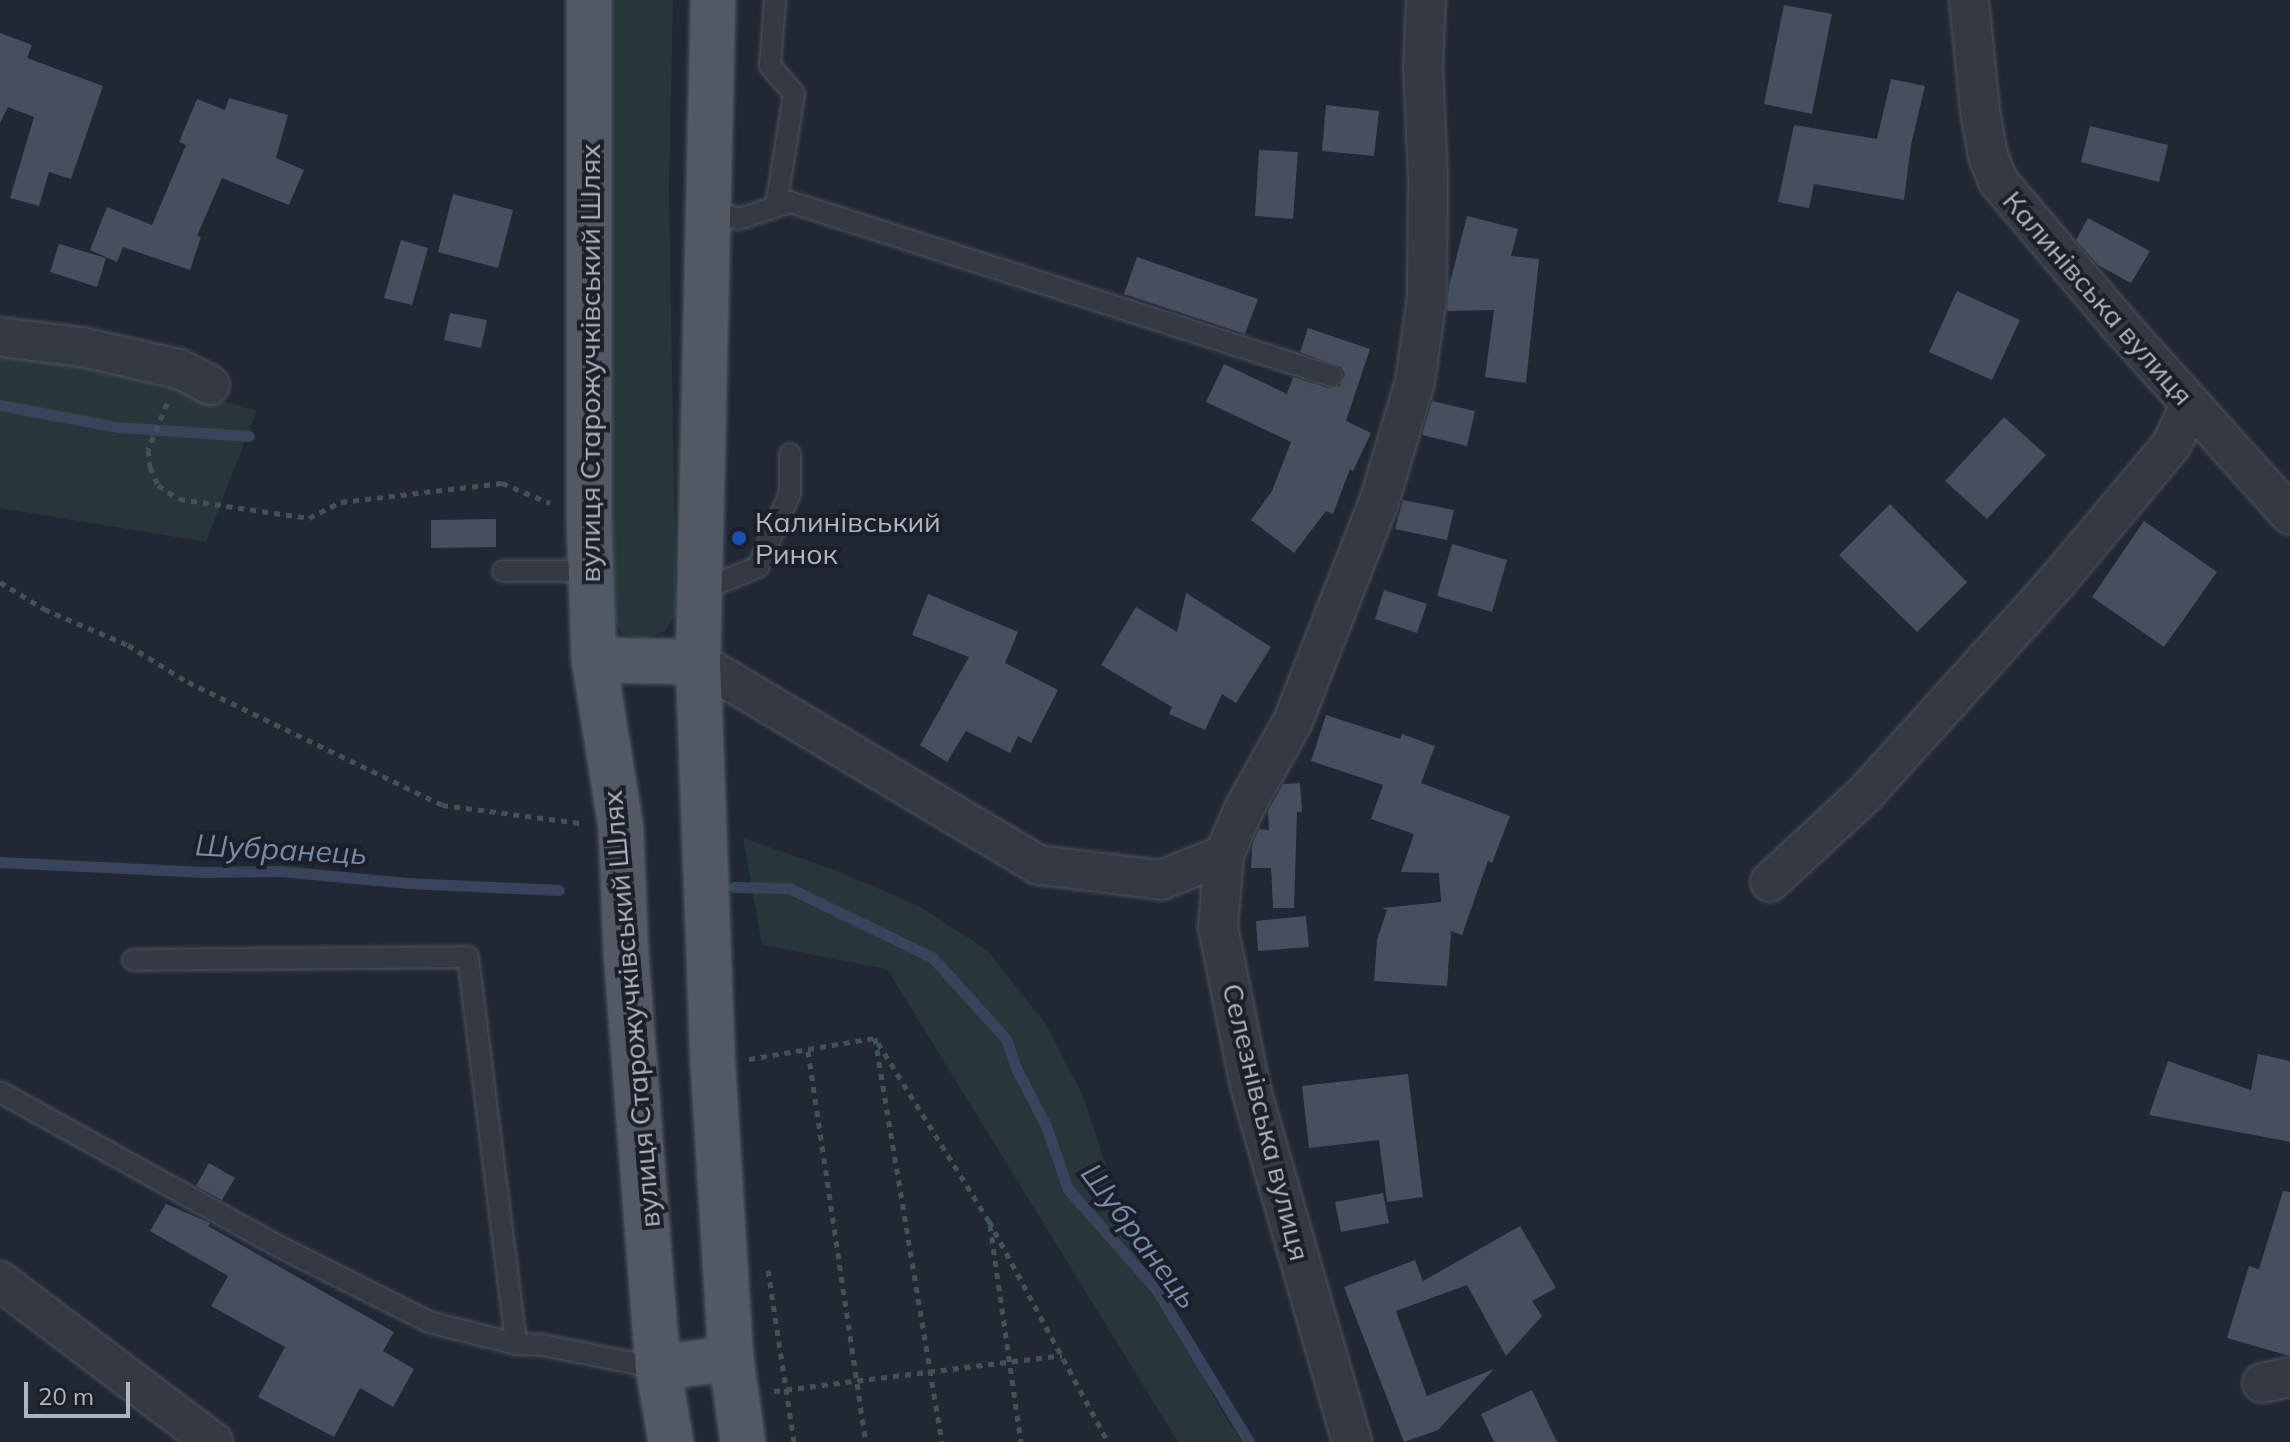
<!DOCTYPE html>
<meta charset="utf-8">
<style>
body{margin:0}
#map{position:relative;width:2290px;height:1442px;overflow:hidden;background:#212733;font-family:Mulish,sans-serif}
div>[style]{position:absolute}
.green>*{inset:0;background:#273739}
.stream>*{height:11px;margin:-5.5px;padding:0 5.5px;transform-origin:5.5px;border-radius:5.5px;background:#38445b}
.building>*{inset:0;background:#474e5d}
.path>*{height:5px;margin-top:-2.5px;transform-origin:0;background:repeating-linear-gradient(90deg,#445256 0 6px,transparent 0 12px)}
.roads{filter:drop-shadow(0 0 2px #4f545f) drop-shadow(0 0 2px #4f545f)}
.lane>*{height:20px;margin:-10px;padding:0 10px;transform-origin:10px;border-radius:10px;background:#343944}
.street>*{height:38px;margin:-19px;padding:0 19px;transform-origin:19px;border-radius:19px;background:#343944}
.primary>*{height:44px;margin:-22px;padding:0 22px;transform-origin:22px;border-radius:22px;background:#525864}
.dots>*{width:22px;height:22px;translate:-50% -50%;box-sizing:border-box;border:4px solid #1a1f29;border-radius:50%}
span{translate:-50% -50%;white-space:nowrap;text-align:center;line-height:1.15;-webkit-text-stroke:8px #1a1f29;paint-order:stroke}
.street-label{font-size:28px;color:#aeb4c1}
.poi-label{font-size:28px;color:#aeb4c1}
.left{translate:0 -50%;text-align:left}
.water-label{font-size:30px;color:#7989a7;font-style:italic}
.scale{position:absolute;left:24px;top:1382px;width:106px;height:36px;box-sizing:border-box;border:4px solid #aeb4c1;border-top:0;padding-left:10px;font-size:24px;line-height:28px;white-space:nowrap;color:#aeb4c1;-webkit-text-stroke:6px #1a1f29;paint-order:stroke}
</style>
<div id="map">
<div class="green">
<i style="clip-path:polygon(601px 0,673px 0,669px 189px,676px 613px,665px 631px,644px 639px,622px 633px,610px 612px)"></i>
<i style="clip-path:polygon(0 354px,62px 360px,257px 410px,206px 542px,0 508px)"></i>
<i style="clip-path:polygon(743px 838px,835px 870px,917px 905px,987px 950px,1045px 1023px,1083px 1096px,1124px 1220px,1219px 1407px,1242px 1442px,1178px 1442px,887px 969px,762px 945px)"></i>
</div>
<div class="stream">
<i style="left:0;top:405px;width:120px;rotate:10.6deg"></i>
<i style="left:118px;top:427px;width:131px;rotate:3.9deg"></i>
<i style="left:0;top:862px;width:205px;rotate:2.8deg"></i>
<i style="left:205px;top:872px;width:76px;rotate:-0.8deg"></i>
<i style="left:281px;top:871px;width:127px;rotate:5.4deg"></i>
<i style="left:407px;top:883px;width:152px;rotate:2.6deg"></i>
<i style="left:734px;top:887px;width:55px;rotate:1deg"></i>
<i style="left:789px;top:888px;width:159px;rotate:25.8deg"></i>
<i style="left:932px;top:957px;width:110px;rotate:47.9deg"></i>
<i style="left:1006px;top:1039px;width:31px;rotate:71deg"></i>
<i style="left:1016px;top:1068px;width:65px;rotate:62.7deg"></i>
<i style="left:1046px;top:1126px;width:67px;rotate:70.8deg"></i>
<i style="left:1068px;top:1189px;width:133px;rotate:48.7deg"></i>
<i style="left:1156px;top:1289px;width:179px;rotate:58.7deg"></i>
</div>
<div class="building">
<i style="clip-path:polygon(1784px 5px,1832px 14px,1812px 114px,1764px 104px)"></i>
<i style="clip-path:polygon(0 33px,32px 45px,27px 58px,103px 86px,71px 179px,49px 172px,39px 206px,10px 198px,34px 117px,8px 107px,0 123px)"></i>
<i style="clip-path:polygon(1891px 79px,1925px 86px,1911px 145px,1904px 200px,1814px 184px,1809px 208px,1778px 202px,1794px 125px,1877px 139px)"></i>
<i style="clip-path:polygon(229px 98px,288px 115px,276px 158px,304px 170px,289px 205px,222px 178px,197px 236px,201px 237px,190px 270px,123px 247px,117px 262px,90px 250px,107px 207px,152px 225px,186px 145px,179px 142px,197px 99px,225px 110px)"></i>
<i style="clip-path:polygon(1326px 105px,1379px 111px,1374px 156px,1322px 151px)"></i>
<i style="clip-path:polygon(2090px 126px,2168px 145px,2159px 182px,2081px 162px)"></i>
<i style="clip-path:polygon(1259px 150px,1298px 152px,1293px 219px,1255px 216px)"></i>
<i style="clip-path:polygon(453px 194px,513px 210px,498px 268px,438px 252px)"></i>
<i style="clip-path:polygon(1467px 216px,1518px 229px,1511px 256px,1539px 259px,1526px 383px,1485px 377px,1494px 310px,1447px 311px,1449px 286px)"></i>
<i style="clip-path:polygon(2088px 218px,2150px 251px,2131px 283px,2098px 265px,2076px 240px)"></i>
<i style="clip-path:polygon(401px 240px,428px 248px,412px 305px,384px 298px)"></i>
<i style="clip-path:polygon(59px 244px,106px 258px,97px 287px,50px 272px)"></i>
<i style="clip-path:polygon(1137px 257px,1258px 299px,1245px 334px,1124px 294px)"></i>
<i style="clip-path:polygon(1957px 291px,2020px 320px,1992px 380px,1929px 352px)"></i>
<i style="clip-path:polygon(450px 313px,487px 320px,481px 348px,444px 340px)"></i>
<i style="clip-path:polygon(1308px 328px,1370px 349px,1346px 421px,1371px 433px,1353px 471px,1350px 469px,1333px 514px,1326px 511px,1294px 553px,1251px 520px,1272px 491px,1291px 442px,1206px 402px,1224px 364px,1287px 394px,1293px 377px,1328px 388px,1340px 386px,1345px 374px,1341px 367px,1300px 352px)"></i>
<i style="clip-path:polygon(1432px 401px,1475px 411px,1467px 446px,1422px 435px)"></i>
<i style="clip-path:polygon(2004px 417px,2046px 455px,1987px 519px,1945px 481px)"></i>
<i style="clip-path:polygon(1403px 500px,1454px 510px,1447px 540px,1395px 529px)"></i>
<i style="clip-path:polygon(1890px 504px,1967px 582px,1917px 632px,1839px 555px)"></i>
<i style="clip-path:polygon(496px 519px,496px 547px,431px 548px,431px 520px)"></i>
<i style="clip-path:polygon(2144px 521px,2217px 572px,2164px 647px,2092px 597px)"></i>
<i style="clip-path:polygon(1452px 544px,1507px 560px,1492px 612px,1437px 596px)"></i>
<i style="clip-path:polygon(1384px 590px,1427px 604px,1417px 633px,1375px 619px)"></i>
<i style="clip-path:polygon(1186px 593px,1271px 647px,1236px 703px,1222px 694px,1205px 730px,1169px 714px,1172px 707px,1101px 665px,1136px 607px,1177px 632px)"></i>
<i style="clip-path:polygon(928px 594px,1018px 632px,1005px 663px,1058px 690px,1031px 743px,1018px 736px,1010px 753px,966px 731px,947px 762px,920px 745px,969px 657px,912px 635px)"></i>
<i style="clip-path:polygon(1326px 715px,1400px 739px,1402px 734px,1435px 746px,1421px 783px,1510px 816px,1492px 863px,1488px 861px,1462px 935px,1451px 931px,1447px 986px,1374px 981px,1377px 940px,1387px 910px,1382px 908px,1441px 902px,1439px 873px,1401px 872px,1414px 834px,1371px 819px,1383px 785px,1311px 761px)"></i>
<i style="clip-path:polygon(1300px 783px,1302px 812px,1297px 812px,1294px 908px,1273px 908px,1271px 868px,1251px 868px,1252px 846px,1259px 829px,1269px 830px,1268px 811px,1283px 784px)"></i>
<i style="clip-path:polygon(1306px 916px,1309px 947px,1258px 951px,1256px 921px)"></i>
<i style="clip-path:polygon(2258px 1054px,2290px 1061px,2290px 1142px,2149px 1115px,2168px 1061px,2251px 1090px)"></i>
<i style="clip-path:polygon(1408px 1074px,1423px 1197px,1387px 1202px,1379px 1140px,1309px 1148px,1302px 1086px)"></i>
<i style="clip-path:polygon(209px 1163px,235px 1178px,222px 1200px,196px 1186px)"></i>
<i style="clip-path:polygon(2283px 1191px,2290px 1192px,2290px 1356px,2227px 1338px,2249px 1266px,2259px 1269px)"></i>
<i style="clip-path:polygon(1383px 1193px,1389px 1223px,1341px 1232px,1335px 1202px)"></i>
<i style="clip-path:polygon(166px 1204px,210px 1223px,208px 1226px,394px 1332px,383px 1351px,414px 1369px,393px 1407px,360px 1388px,334px 1437px,258px 1397px,285px 1347px,211px 1306px,228px 1276px,150px 1231px)"></i>
<i style="clip-path:polygon(1520px 1226px,1556px 1288px,1532px 1301px,1542px 1316px,1506px 1356px,1467px 1285px,1396px 1311px,1427px 1396px,1494px 1369px,1438px 1430px,1404px 1442px,1344px 1287px,1415px 1260px,1423px 1281px)"></i>
<i style="clip-path:polygon(1532px 1390px,1557px 1442px,1494px 1442px,1481px 1414px)"></i>
</div>
<div class="path">
<i style="left:167px;top:403px;width:51px;rotate:112deg"></i>
<i style="left:148px;top:450px;width:17px;rotate:83deg"></i>
<i style="left:150px;top:467px;width:20px;rotate:66deg"></i>
<i style="left:158px;top:485px;width:25px;rotate:34deg"></i>
<i style="left:179px;top:499px;width:131px;rotate:8.3deg"></i>
<i style="left:309px;top:518px;width:36px;rotate:-27deg"></i>
<i style="left:341px;top:502px;width:162px;rotate:-6.7deg"></i>
<i style="left:502px;top:483px;width:52px;rotate:22.6deg"></i>
<i style="left:0;top:582px;width:52px;rotate:31.5deg"></i>
<i style="left:44px;top:609px;width:91px;rotate:23.2deg"></i>
<i style="left:128px;top:645px;width:70px;rotate:31.7deg"></i>
<i style="left:188px;top:682px;width:282px;rotate:25.8deg"></i>
<i style="left:442px;top:805px;width:139px;rotate:7.4deg"></i>
<i style="left:878px;top:1043px;width:210px;rotate:58.1deg"></i>
<i style="left:989px;top:1221px;width:251px;rotate:61.7deg"></i>
<i style="left:808px;top:1051px;width:395px;rotate:81.6deg"></i>
<i style="left:749px;top:1059px;width:128px;rotate:-9.5deg"></i>
<i style="left:875px;top:1038px;width:410px;rotate:80.6deg"></i>
<i style="left:990px;top:1225px;width:219px;rotate:81.9deg"></i>
<i style="left:768px;top:1270px;width:174px;rotate:81.4deg"></i>
<i style="left:774px;top:1391px;width:290px;rotate:-7.1deg"></i>
</div>
<div class="roads">
<div class="lane">
<i style="left:775px;top:0;width:66px;rotate:94.3deg"></i>
<i style="left:770px;top:66px;width:37px;rotate:49deg"></i>
<i style="left:794px;top:94px;width:114px;rotate:99.1deg"></i>
<i style="left:711px;top:210px;width:29px;rotate:18deg"></i>
<i style="left:739px;top:219px;width:54px;rotate:-18.4deg"></i>
<i style="left:790px;top:202px;width:569px;rotate:17.8deg"></i>
<i style="left:503px;top:571px;width:86px"></i>
<i style="left:702px;top:590px;width:61px;rotate:-22.3deg"></i>
<i style="left:758px;top:567px;width:81px;rotate:-66.6deg"></i>
<i style="left:790px;top:493px;width:39px;rotate:-90deg"></i>
<i style="left:133px;top:960px;width:335px;rotate:-0.5deg"></i>
<i style="left:468px;top:957px;width:390px;rotate:82.9deg"></i>
<i style="left:0;top:1092px;width:318px;rotate:29deg"></i>
<i style="left:278px;top:1246px;width:169px;rotate:26.7deg"></i>
<i style="left:429px;top:1322px;width:90px;rotate:14.2deg"></i>
<i style="left:516px;top:1344px;width:26px;rotate:2deg"></i>
<i style="left:542px;top:1345px;width:118px;rotate:11.2deg"></i>
</div>
<div class="street">
<i style="left:1969px;top:0;width:112px;rotate:84.3deg"></i>
<i style="left:1980px;top:111px;width:46px;rotate:79.9deg"></i>
<i style="left:1988px;top:156px;width:27px;rotate:68deg"></i>
<i style="left:1998px;top:181px;width:185px;rotate:49.8deg"></i>
<i style="left:2117px;top:322px;width:259px;rotate:48.1deg"></i>
<i style="left:0;top:337px;width:83px;rotate:7deg"></i>
<i style="left:82px;top:347px;width:100px;rotate:12.7deg"></i>
<i style="left:180px;top:369px;width:34px;rotate:28deg"></i>
<i style="left:698px;top:662px;width:397px;rotate:30.8deg"></i>
<i style="left:1039px;top:865px;width:123px;rotate:7deg"></i>
<i style="left:1161px;top:880px;width:68px;rotate:-21.6deg"></i>
<i style="left:1224px;top:855px;width:72px;rotate:94.8deg"></i>
<i style="left:1218px;top:927px;width:162px;rotate:78.6deg"></i>
<i style="left:1250px;top:1086px;width:370px;rotate:74deg"></i>
<i style="left:1224px;top:855px;width:50px;rotate:-66.5deg"></i>
<i style="left:1244px;top:809px;width:101px;rotate:-60.9deg"></i>
<i style="left:1293px;top:721px;width:235px;rotate:-68.6deg"></i>
<i style="left:1379px;top:502px;width:125px;rotate:-73.3deg"></i>
<i style="left:1415px;top:382px;width:85px;rotate:-81.9deg"></i>
<i style="left:1427px;top:298px;width:121px;rotate:-89.5deg"></i>
<i style="left:1428px;top:177px;width:109px;rotate:-92.6deg"></i>
<i style="left:1423px;top:68px;width:68px;rotate:-87.5deg"></i>
<i style="left:1770px;top:882px;width:129px;rotate:-42.8deg"></i>
<i style="left:1865px;top:794px;width:283px;rotate:-47.9deg"></i>
<i style="left:2055px;top:584px;width:182px;rotate:-50.1deg"></i>
<i style="left:2172px;top:444px;width:43px;rotate:-65.2deg"></i>
<i style="left:0;top:1281px;width:267px;rotate:37.1deg"></i>
<i style="left:2262px;top:1383px;width:29px;rotate:-12deg"></i>
</div>
<div class="primary">
<i style="left:589px;top:0;width:520px;rotate:90deg"></i>
<i style="left:589px;top:520px;width:140px;rotate:88deg"></i>
<i style="left:594px;top:660px;width:171px;rotate:80.9deg"></i>
<i style="left:621px;top:829px;width:124px;rotate:87.7deg"></i>
<i style="left:626px;top:953px;width:416px;rotate:85.6deg"></i>
<i style="left:658px;top:1368px;width:75px;rotate:80deg"></i>
<i style="left:713px;top:0;width:662px;rotate:91.3deg"></i>
<i style="left:698px;top:662px;width:404px;rotate:87.9deg"></i>
<i style="left:713px;top:1066px;width:293px;rotate:86.5deg"></i>
<i style="left:731px;top:1358px;width:85px;rotate:81.9deg"></i>
<i style="left:594px;top:660px;width:104px;rotate:1.1deg"></i>
<i style="left:658px;top:1368px;width:74px;rotate:-7.8deg"></i>
</div>
</div>
<div class="dots">
<i style="left:739px;top:538px;background:#1a4fb4"></i>
</div>
<div class="street-label">
<span style="left:2098px;top:298px;rotate:49deg">Калинівська вулиця</span>
<span style="left:590px;top:363px;rotate:-90deg">вулиця Старожучківський Шлях</span>
<span style="left:631px;top:1009px;rotate:-95deg">вулиця Старожучківський Шлях</span>
<span style="left:1266px;top:1122px;rotate:76deg">Селезнівська вулиця</span>
</div>
<div class="poi-label">
<span class="left" style="left:755px;top:538px">Калинівський<br>Ринок</span>
</div>
<div class="water-label">
<span style="left:281px;top:849px;rotate:3deg">Шубранець</span>
<span style="left:1140px;top:1236px;rotate:53deg">Шубранець</span>
</div>
<div class="scale">20 m</div>
</div>
